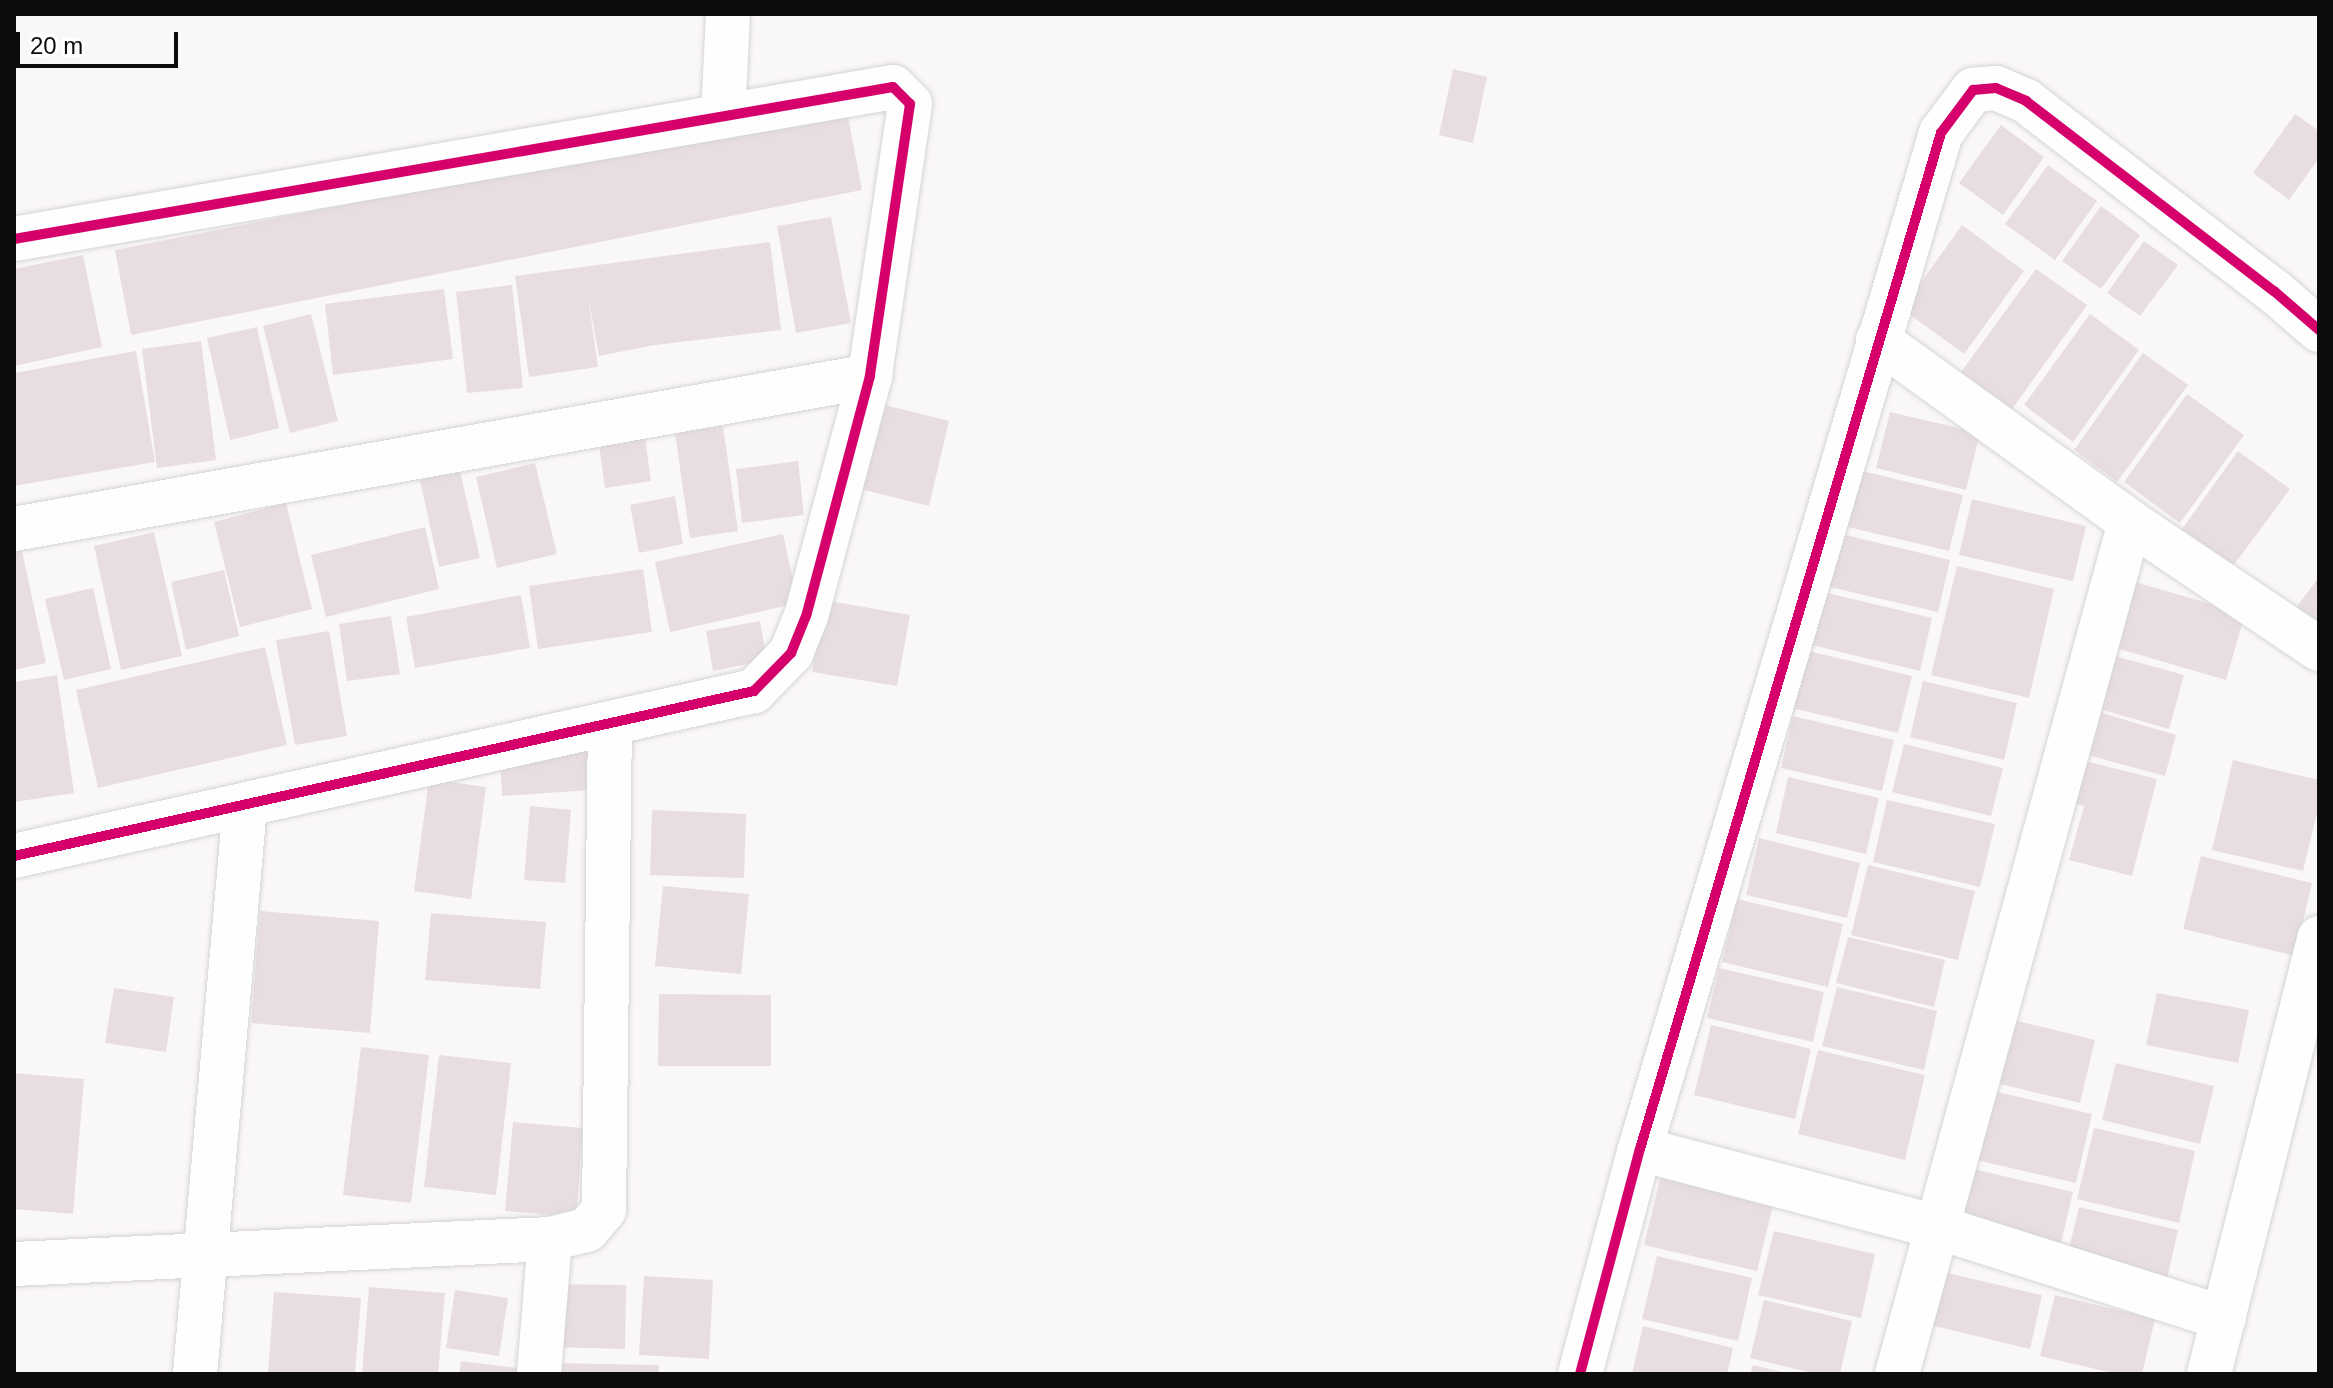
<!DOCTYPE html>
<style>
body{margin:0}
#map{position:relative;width:2333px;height:1388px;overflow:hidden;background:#faf7f8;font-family:Helvetica,sans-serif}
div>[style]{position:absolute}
.building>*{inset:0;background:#e8dee0}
.roads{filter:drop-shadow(0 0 2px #d5d4d4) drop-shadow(0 0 2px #d5d4d4)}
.street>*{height:44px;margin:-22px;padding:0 22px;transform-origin:22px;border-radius:22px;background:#fefefe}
.cycleway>*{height:10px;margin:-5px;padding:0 5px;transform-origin:5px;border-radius:5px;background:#d6006c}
span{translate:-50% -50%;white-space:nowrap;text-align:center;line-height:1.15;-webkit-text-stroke:7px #fff;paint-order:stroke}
.frame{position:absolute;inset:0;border:16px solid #0d0b0c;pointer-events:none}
.scale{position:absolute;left:16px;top:32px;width:162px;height:36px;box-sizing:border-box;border:4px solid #0d0b0c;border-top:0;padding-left:10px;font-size:24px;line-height:28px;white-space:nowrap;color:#0d0b0c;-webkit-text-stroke:6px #fff;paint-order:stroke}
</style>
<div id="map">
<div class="building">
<i style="clip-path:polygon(1453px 69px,1487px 77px,1473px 143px,1439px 135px)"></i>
<i style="clip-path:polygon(846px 106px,862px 190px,131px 335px,115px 250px)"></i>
<i style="clip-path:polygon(2295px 114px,2319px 131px,2319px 158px,2289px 200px,2253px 173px)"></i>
<i style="clip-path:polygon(2001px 125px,2044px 157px,2003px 215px,1959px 183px)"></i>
<i style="clip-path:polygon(2048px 165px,2097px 201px,2055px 260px,2005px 224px)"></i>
<i style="clip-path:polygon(2101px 206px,2140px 235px,2101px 289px,2062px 261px)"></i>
<i style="clip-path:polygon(831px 217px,851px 323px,796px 333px,777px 226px)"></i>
<i style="clip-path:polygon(1962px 225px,2024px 271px,1964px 354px,1902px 309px)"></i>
<i style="clip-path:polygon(2144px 241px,2178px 265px,2140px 316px,2107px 293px)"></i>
<i style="clip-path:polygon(770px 242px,781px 330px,655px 345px,599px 356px,588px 296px,598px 367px,529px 377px,515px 276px)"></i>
<i style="clip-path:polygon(83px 255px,102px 347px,14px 366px,14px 269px)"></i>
<i style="clip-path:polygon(2036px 269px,2087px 305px,2012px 409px,1961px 372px)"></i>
<i style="clip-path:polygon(512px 285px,523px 388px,467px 393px,456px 292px)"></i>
<i style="clip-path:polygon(444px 289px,453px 359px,333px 375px,325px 304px)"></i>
<i style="clip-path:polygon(311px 314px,338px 421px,290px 433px,263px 326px)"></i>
<i style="clip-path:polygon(2090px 314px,2139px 350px,2073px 442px,2024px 405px)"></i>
<i style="clip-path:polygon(257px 327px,279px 428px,230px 440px,207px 338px)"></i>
<i style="clip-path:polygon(201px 341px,216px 460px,157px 468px,142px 349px)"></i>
<i style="clip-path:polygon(136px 351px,155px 462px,14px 486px,14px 373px)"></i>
<i style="clip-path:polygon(2143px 353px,2188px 385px,2117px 482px,2074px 450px)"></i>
<i style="clip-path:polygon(2187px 394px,2244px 435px,2180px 523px,2124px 482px)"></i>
<i style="clip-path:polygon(877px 403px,949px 421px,929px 506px,856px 488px)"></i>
<i style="clip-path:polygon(1890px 412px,1980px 433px,1966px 490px,1876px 468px)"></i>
<i style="clip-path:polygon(723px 426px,738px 531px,690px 538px,675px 433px)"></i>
<i style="clip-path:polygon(644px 431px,651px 481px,605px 488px,598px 437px)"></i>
<i style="clip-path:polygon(2238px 451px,2290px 489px,2231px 569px,2180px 532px)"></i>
<i style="clip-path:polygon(798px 461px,804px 515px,742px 523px,736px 469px)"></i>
<i style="clip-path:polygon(535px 463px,557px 554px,497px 568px,476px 477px)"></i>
<i style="clip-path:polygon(460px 471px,480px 558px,439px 567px,420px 480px)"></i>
<i style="clip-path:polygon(1862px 471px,1963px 495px,1949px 551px,1848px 527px)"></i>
<i style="clip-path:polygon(675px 496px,683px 544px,639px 553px,630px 505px)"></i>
<i style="clip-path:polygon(1972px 499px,2086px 526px,2073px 581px,1959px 555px)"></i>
<i style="clip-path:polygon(286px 503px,312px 609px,240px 627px,214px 522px)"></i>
<i style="clip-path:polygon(425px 527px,439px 589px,326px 617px,311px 555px)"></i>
<i style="clip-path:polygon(154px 532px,182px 656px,121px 670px,94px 546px)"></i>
<i style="clip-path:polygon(1833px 532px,1950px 560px,1938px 612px,1821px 585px)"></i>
<i style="clip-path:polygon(783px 534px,798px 603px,670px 632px,655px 562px)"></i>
<i style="clip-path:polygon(22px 551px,46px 663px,14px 670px,14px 552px)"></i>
<i style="clip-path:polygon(1957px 566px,2054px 589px,2029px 698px,1931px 675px)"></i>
<i style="clip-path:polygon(643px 569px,652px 632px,538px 649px,529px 586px)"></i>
<i style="clip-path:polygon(224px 570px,239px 636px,186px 650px,171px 582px)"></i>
<i style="clip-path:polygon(2319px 577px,2319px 628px,2295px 609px)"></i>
<i style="clip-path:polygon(2135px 582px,2245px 614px,2226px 680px,2116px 648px)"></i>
<i style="clip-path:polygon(93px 588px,111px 669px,64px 680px,45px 599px)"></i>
<i style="clip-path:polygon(1815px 590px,1932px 618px,1920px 671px,1803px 643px)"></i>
<i style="clip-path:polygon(521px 595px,530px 648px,415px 668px,406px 617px)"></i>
<i style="clip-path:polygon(824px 600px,910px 615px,897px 686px,812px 672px)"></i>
<i style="clip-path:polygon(391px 616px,400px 674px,347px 681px,339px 624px)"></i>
<i style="clip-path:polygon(760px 621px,767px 660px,713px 671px,706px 631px)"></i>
<i style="clip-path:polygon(329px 631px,347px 736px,295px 745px,276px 640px)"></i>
<i style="clip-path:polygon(265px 647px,287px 745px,98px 788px,76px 690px)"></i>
<i style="clip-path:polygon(1805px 650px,1912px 676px,1898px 733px,1792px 708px)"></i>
<i style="clip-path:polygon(2111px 655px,2184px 675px,2169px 729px,2096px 708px)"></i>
<i style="clip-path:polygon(57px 675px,74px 793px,14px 802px,14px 682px)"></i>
<i style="clip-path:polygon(1923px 681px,2017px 703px,2004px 760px,1910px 737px)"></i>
<i style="clip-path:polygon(2092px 710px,2176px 735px,2165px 776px,2080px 753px)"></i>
<i style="clip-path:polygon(1793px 716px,1894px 740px,1882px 791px,1781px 768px)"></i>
<i style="clip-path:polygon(1904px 744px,2003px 768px,1991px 816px,1892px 792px)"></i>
<i style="clip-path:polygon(590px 749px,592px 790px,502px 796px,500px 754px)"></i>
<i style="clip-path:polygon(2069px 757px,2157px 779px,2132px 876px,2069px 860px,2084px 806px,2058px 799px)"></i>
<i style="clip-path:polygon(2233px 760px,2319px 780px,2319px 804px,2303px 871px,2212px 850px)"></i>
<i style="clip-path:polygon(1788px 777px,1879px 798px,1866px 854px,1776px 833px)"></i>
<i style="clip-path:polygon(429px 779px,486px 787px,471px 899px,414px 891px)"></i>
<i style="clip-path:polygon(1887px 800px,1995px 824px,1980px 887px,1873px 862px)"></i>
<i style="clip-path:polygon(530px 806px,571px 810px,565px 883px,524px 880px)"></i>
<i style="clip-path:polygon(652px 810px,746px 814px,744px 878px,650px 875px)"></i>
<i style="clip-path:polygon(1759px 838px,1860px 863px,1847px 918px,1746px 895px)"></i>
<i style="clip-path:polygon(2201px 856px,2312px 883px,2295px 956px,2183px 929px)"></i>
<i style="clip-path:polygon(1868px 865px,1975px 891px,1958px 960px,1851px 935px)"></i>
<i style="clip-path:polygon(663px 886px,749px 894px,741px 974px,655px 966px)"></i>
<i style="clip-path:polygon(1737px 899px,1843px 924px,1828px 987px,1722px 962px)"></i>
<i style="clip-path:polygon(260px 911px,379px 921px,370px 1033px,251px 1023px)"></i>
<i style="clip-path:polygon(431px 913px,546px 922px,540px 989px,425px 980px)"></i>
<i style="clip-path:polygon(1848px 937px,1945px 960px,1934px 1007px,1836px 983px)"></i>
<i style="clip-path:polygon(1719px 968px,1824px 992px,1813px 1042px,1707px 1018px)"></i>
<i style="clip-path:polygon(1837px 987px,1937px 1011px,1924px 1070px,1822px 1046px)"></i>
<i style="clip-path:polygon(114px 988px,174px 997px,166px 1052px,105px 1043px)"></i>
<i style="clip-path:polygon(2157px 993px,2249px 1010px,2238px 1063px,2146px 1045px)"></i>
<i style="clip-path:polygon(659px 994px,771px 995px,771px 1066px,658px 1066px)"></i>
<i style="clip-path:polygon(2002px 1017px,2095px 1040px,2080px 1103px,1987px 1081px)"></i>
<i style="clip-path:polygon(1711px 1025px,1811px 1049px,1795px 1119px,1694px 1095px)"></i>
<i style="clip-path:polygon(361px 1047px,429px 1055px,411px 1203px,343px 1195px)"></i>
<i style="clip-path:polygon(1818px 1050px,1925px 1075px,1905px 1160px,1798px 1134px)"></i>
<i style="clip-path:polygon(439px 1055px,511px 1063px,496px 1195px,424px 1187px)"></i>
<i style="clip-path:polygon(2116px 1063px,2214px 1086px,2200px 1144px,2102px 1120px)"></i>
<i style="clip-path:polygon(14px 1073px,84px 1079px,73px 1214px,14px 1209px)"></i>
<i style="clip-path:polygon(1980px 1088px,2092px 1114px,2076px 1183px,1963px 1157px)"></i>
<i style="clip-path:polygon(513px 1122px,583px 1128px,576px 1217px,505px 1211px)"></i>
<i style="clip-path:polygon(2094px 1128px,2195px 1151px,2179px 1223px,2077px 1199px)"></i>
<i style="clip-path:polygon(1960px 1166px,2073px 1192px,2059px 1251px,1946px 1225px)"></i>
<i style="clip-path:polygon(1662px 1171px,1775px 1197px,1757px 1271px,1644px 1245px)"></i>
<i style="clip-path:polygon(2079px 1207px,2178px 1230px,2166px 1284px,2066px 1261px)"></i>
<i style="clip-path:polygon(1774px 1231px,1875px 1254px,1861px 1318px,1758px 1295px)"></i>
<i style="clip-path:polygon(1657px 1256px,1752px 1278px,1738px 1341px,1642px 1319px)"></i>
<i style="clip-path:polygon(1935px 1270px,2042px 1295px,2030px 1349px,1922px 1323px)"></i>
<i style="clip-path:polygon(644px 1276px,713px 1280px,709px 1359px,639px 1355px)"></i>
<i style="clip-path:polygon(551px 1284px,626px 1285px,625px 1349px,550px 1347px)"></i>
<i style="clip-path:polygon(369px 1287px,445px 1293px,438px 1374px,362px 1374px)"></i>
<i style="clip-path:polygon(455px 1290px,508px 1298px,499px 1356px,446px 1348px)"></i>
<i style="clip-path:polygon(274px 1292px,361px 1298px,355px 1374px,268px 1374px)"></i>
<i style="clip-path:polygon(2055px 1295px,2155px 1319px,2142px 1374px,2117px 1374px,2040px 1356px)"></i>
<i style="clip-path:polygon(1764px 1300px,1852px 1321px,1840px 1374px,1816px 1374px,1750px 1358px)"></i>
<i style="clip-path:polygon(1643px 1326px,1733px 1348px,1727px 1374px,1632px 1374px)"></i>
<i style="clip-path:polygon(461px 1361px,519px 1368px,518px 1374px,459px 1374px)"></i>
<i style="clip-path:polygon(550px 1363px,659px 1365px,659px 1374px,550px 1374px)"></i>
<i style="clip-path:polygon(1753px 1365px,1786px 1373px,1786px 1374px,1750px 1374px)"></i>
</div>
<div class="roads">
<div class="street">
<i style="left:723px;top:116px;width:102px;rotate:-87.2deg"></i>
<i style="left:14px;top:239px;width:892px;rotate:-9.81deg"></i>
<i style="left:893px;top:87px;width:24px;rotate:45deg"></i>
<i style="left:910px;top:104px;width:275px;rotate:98.4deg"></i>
<i style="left:870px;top:376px;width:248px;rotate:104.9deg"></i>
<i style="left:806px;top:616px;width:40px;rotate:112deg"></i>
<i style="left:791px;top:653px;width:53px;rotate:134.2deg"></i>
<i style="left:754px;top:691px;width:758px;rotate:167.43deg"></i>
<i style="left:1878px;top:340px;width:311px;rotate:35.8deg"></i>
<i style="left:2130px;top:522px;width:883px;rotate:105.29deg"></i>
<i style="left:2130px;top:522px;width:228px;rotate:33.9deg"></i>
<i style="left:14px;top:529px;width:870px;rotate:-10.13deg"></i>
<i style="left:1640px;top:1149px;width:307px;rotate:14.7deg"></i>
<i style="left:1937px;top:1227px;width:301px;rotate:17.6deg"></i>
<i style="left:550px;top:1239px;width:38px;rotate:-14deg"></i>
<i style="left:587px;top:1230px;width:26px;rotate:-50deg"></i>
<i style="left:604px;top:1210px;width:487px;rotate:-89.3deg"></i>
<i style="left:14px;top:1264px;width:537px;rotate:-2.67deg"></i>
<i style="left:550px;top:1239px;width:135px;rotate:94.7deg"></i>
<i style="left:195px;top:1374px;width:570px;rotate:-84.97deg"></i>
<i style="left:1580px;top:1374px;width:233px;rotate:-75.1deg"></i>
<i style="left:1640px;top:1149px;width:1060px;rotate:-73.5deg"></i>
<i style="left:1941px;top:133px;width:54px;rotate:-53.3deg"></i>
<i style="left:1973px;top:90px;width:23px;rotate:-5deg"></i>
<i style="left:1996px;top:88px;width:33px;rotate:23deg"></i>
<i style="left:2026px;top:101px;width:312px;rotate:37.5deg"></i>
<i style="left:2274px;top:291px;width:60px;rotate:40.9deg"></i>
<i style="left:2209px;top:1374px;width:450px;rotate:-75.8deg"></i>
</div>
</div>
<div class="cycleway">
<i style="left:14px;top:239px;width:892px;rotate:-9.81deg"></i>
<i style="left:893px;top:87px;width:24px;rotate:45deg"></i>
<i style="left:910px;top:104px;width:275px;rotate:98.4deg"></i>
<i style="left:870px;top:376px;width:248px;rotate:104.9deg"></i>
<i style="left:806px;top:616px;width:40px;rotate:112deg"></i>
<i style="left:791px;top:653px;width:53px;rotate:134.2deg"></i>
<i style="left:754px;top:691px;width:758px;rotate:167.43deg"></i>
<i style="left:1580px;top:1374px;width:233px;rotate:-75.1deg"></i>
<i style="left:1640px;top:1149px;width:1060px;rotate:-73.5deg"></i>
<i style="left:1941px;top:133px;width:54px;rotate:-53.3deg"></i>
<i style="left:1973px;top:90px;width:23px;rotate:-5deg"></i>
<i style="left:1996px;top:88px;width:33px;rotate:23deg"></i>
<i style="left:2026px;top:101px;width:312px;rotate:37.5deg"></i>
<i style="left:2274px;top:291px;width:60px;rotate:40.9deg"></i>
</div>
<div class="frame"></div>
<div class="scale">20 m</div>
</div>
